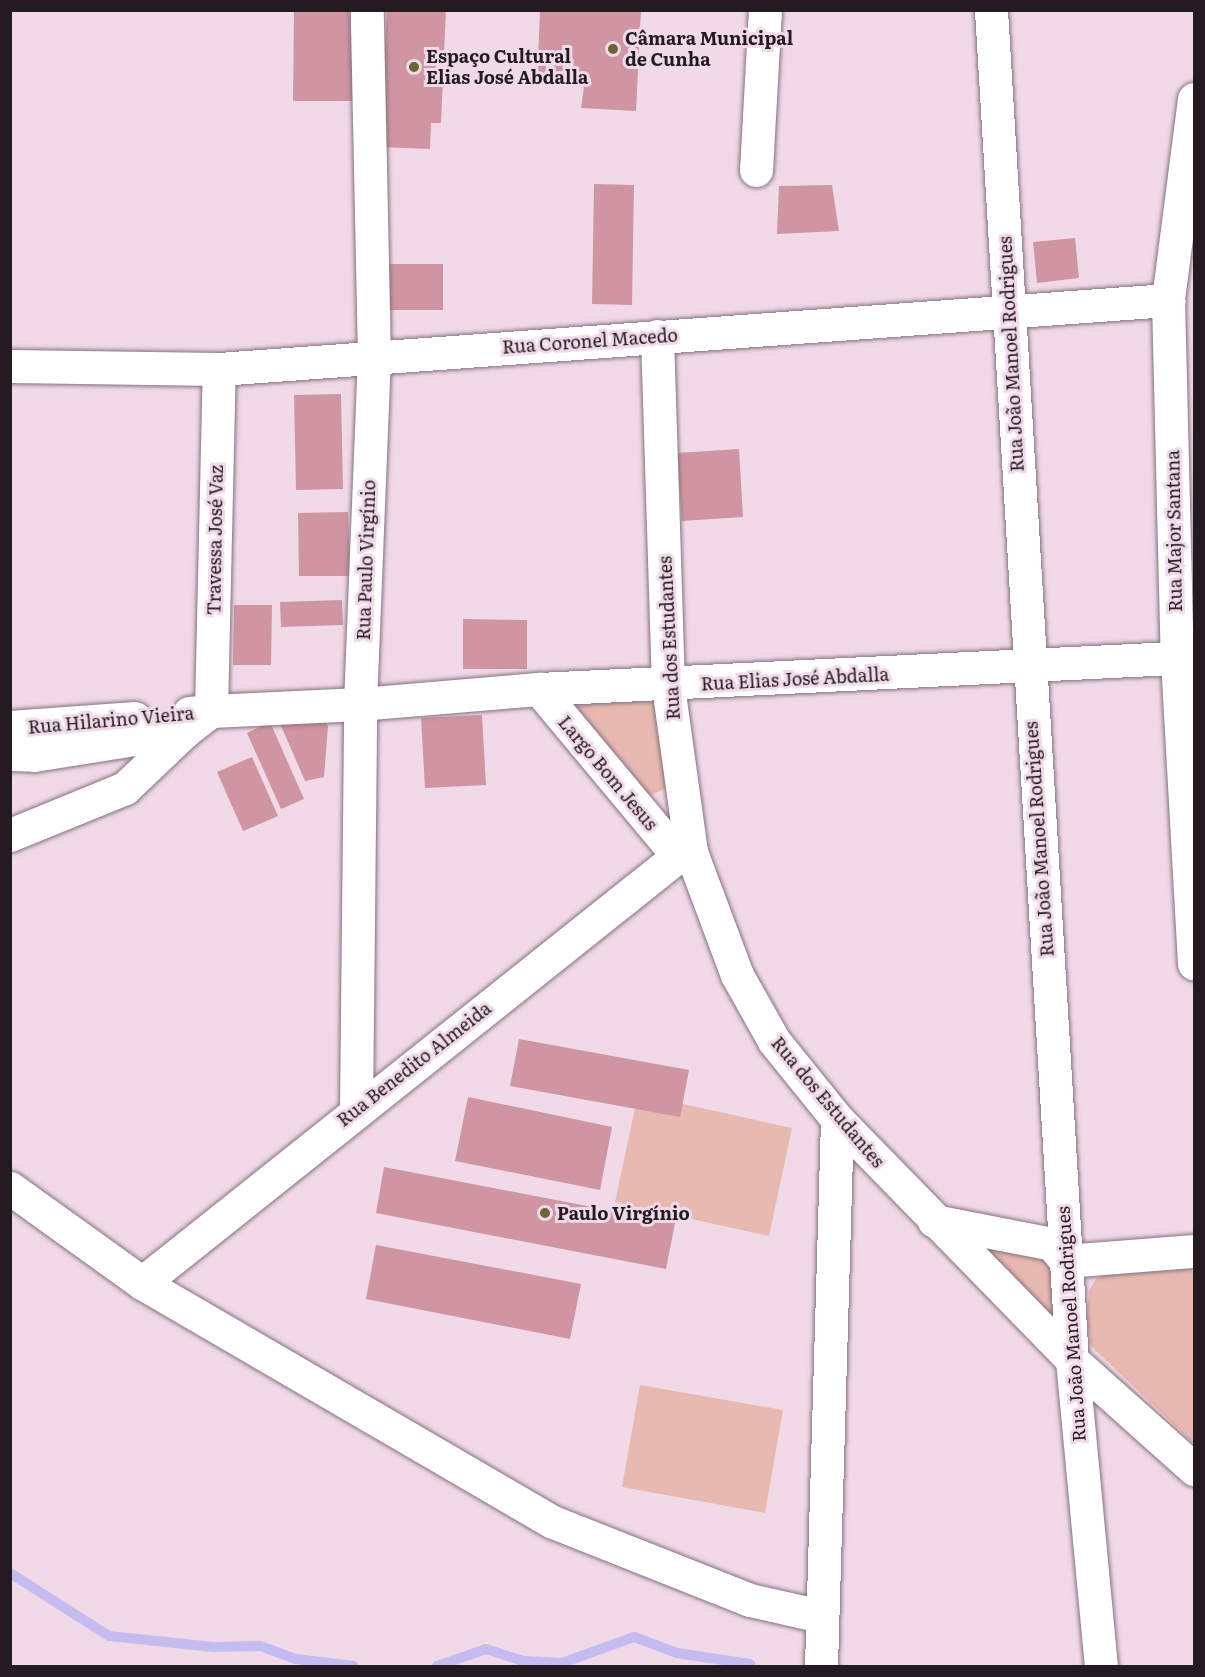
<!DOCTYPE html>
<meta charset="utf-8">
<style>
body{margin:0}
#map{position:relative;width:1205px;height:1677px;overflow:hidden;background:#f0dae8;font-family:Literata,serif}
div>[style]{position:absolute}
.green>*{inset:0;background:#e8b9b1}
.stream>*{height:10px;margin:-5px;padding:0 5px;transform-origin:5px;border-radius:5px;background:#c4bcf1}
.building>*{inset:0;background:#d095a2}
.roads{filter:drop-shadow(0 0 2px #85717e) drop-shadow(0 0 2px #85717e)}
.street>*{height:33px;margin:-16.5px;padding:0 16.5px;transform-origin:16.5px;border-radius:16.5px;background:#fff}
.secondary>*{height:33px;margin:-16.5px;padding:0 16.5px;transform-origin:16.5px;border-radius:16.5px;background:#fff}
.dots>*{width:16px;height:16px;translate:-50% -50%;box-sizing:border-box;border:3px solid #f0dae8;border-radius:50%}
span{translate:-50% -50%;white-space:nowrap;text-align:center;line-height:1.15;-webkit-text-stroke:6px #f0dae8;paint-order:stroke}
.poi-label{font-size:18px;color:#231b20;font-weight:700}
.left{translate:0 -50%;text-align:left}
.street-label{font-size:18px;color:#231b20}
.frame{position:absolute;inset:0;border:12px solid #231b20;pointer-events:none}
</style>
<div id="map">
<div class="green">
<i style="clip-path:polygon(649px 701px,660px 708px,666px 788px,649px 796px,572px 715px,579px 704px)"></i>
<i style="clip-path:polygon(638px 1094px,792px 1128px,769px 1236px,615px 1202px)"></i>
<i style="clip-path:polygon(989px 1248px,1050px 1261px,1059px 1323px,985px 1259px)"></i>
<i style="clip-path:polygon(1191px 1269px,1194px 1274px,1194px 1444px,1091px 1346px,1087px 1320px,1089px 1291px,1096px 1279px,1111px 1271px)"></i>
<i style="clip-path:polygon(640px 1385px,783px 1410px,765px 1513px,622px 1487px)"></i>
</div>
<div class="stream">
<i style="left:10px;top:1573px;width:117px;rotate:32.5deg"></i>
<i style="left:109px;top:1636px;width:105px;rotate:6deg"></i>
<i style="left:213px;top:1647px;width:47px;rotate:-1.2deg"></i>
<i style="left:260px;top:1646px;width:38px;rotate:20deg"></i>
<i style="left:296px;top:1659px;width:58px;rotate:6.9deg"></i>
<i style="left:437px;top:1666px;width:52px;rotate:-19.1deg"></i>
<i style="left:486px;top:1649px;width:40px;rotate:18deg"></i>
<i style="left:524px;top:1661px;width:38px;rotate:3deg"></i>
<i style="left:562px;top:1663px;width:77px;rotate:-19.9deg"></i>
<i style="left:634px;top:1637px;width:46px;rotate:20.4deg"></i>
<i style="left:677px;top:1653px;width:74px;rotate:8.6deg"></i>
</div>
<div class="building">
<i style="clip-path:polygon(294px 10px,355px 10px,354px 101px,293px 101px)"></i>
<i style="clip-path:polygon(387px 10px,446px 10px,441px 123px,431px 123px,430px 149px,380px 147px)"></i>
<i style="clip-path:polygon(540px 10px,641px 10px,636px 111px,581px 108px,584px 87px,537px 85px)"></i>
<i style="clip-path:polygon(594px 184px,634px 185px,632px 305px,592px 304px)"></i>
<i style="clip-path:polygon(832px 185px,839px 231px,777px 234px,779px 186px)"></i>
<i style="clip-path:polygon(1075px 238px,1079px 278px,1037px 283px,1033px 242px)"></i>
<i style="clip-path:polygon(380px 264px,443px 264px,443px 310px,380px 310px)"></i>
<i style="clip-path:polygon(341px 394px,343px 489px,296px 490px,294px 395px)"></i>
<i style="clip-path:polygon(739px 449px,743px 517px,682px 521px,677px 453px)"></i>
<i style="clip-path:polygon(348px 512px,350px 576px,299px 576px,298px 513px)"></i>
<i style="clip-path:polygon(342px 600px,343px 625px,281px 627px,280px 602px)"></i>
<i style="clip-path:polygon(234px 605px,272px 605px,271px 665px,233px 665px)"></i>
<i style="clip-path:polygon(463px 619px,527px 620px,527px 669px,463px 669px)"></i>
<i style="clip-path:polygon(482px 715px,486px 785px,425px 788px,421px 718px)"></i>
<i style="clip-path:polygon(322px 718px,328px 726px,324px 777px,305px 781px,279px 721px)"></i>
<i style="clip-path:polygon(270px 722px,304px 799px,281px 809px,247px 733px)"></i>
<i style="clip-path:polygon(252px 757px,278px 816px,243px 831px,217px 772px)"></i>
<i style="clip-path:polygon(519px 1039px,689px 1070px,680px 1117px,510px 1086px)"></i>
<i style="clip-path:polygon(468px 1097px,612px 1127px,600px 1190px,455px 1161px)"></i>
<i style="clip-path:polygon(384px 1167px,675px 1223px,666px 1269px,376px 1213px)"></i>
<i style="clip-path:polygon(376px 1245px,581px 1284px,570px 1339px,366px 1299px)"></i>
</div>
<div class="roads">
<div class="street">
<i style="left:1194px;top:99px;width:203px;rotate:97.4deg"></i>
<i style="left:1168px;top:300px;width:359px;rotate:88.6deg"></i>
<i style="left:1177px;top:659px;width:305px;rotate:86.8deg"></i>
<i style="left:756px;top:170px;width:160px;rotate:-86.8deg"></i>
<i style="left:657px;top:336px;width:350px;rotate:88.2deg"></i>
<i style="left:668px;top:686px;width:168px;rotate:82.1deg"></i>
<i style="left:691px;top:852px;width:131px;rotate:69.5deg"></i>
<i style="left:737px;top:975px;width:76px;rotate:60.7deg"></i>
<i style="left:774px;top:1041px;width:100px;rotate:51.1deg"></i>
<i style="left:837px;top:1119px;width:337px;rotate:45.7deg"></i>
<i style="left:1072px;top:1360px;width:307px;rotate:84.6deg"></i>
<i style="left:10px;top:366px;width:209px;rotate:0.8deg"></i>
<i style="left:219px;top:369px;width:952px;rotate:-4.16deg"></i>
<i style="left:539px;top:689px;width:217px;rotate:50.2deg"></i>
<i style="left:189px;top:713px;width:22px;rotate:-5deg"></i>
<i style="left:211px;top:711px;width:342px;rotate:-88.7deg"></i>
<i style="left:10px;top:727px;width:125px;rotate:-4.1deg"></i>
<i style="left:10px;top:754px;width:24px;rotate:2deg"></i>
<i style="left:34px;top:755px;width:153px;rotate:-9deg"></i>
<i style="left:185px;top:731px;width:33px;rotate:-38deg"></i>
<i style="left:211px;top:711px;width:149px;rotate:-2.7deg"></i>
<i style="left:360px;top:704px;width:180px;rotate:-4.8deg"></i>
<i style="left:539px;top:689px;width:656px;rotate:-2.8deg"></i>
<i style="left:10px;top:835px;width:124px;rotate:-22.2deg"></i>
<i style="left:125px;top:788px;width:83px;rotate:-43.5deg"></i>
<i style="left:356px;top:1110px;width:406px;rotate:-89.4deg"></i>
<i style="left:360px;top:704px;width:346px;rotate:-87.7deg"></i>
<i style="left:374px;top:358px;width:348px;rotate:-91.2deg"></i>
<i style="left:10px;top:1188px;width:163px;rotate:35.7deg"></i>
<i style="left:142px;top:1283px;width:475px;rotate:30.2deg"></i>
<i style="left:553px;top:1522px;width:212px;rotate:21.6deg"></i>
<i style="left:750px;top:1600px;width:73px;rotate:12.7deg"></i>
<i style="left:934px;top:1221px;width:120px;rotate:11deg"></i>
<i style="left:1052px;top:1244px;width:22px;rotate:51deg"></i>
<i style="left:1066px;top:1261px;width:128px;rotate:-4.5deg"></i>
<i style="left:142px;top:1283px;width:685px;rotate:-38.54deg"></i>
<i style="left:678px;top:856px;width:14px;rotate:-17deg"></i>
<i style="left:821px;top:1666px;width:547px;rotate:-88.32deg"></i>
</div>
<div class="secondary">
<i style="left:991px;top:10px;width:1352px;rotate:86.57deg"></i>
<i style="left:1072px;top:1360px;width:164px;rotate:41.8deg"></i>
</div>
</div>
<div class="dots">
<i style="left:613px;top:49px;background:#6b6531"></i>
<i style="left:414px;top:67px;background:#6b6531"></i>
<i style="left:545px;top:1213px;background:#6b6531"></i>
</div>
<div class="poi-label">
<span class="left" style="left:625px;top:49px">Câmara Municipal<br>de Cunha</span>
<span class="left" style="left:426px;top:67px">Espaço Cultural<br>Elias José Abdalla</span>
<span class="left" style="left:557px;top:1213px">Paulo Virgínio</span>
</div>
<div class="street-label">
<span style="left:590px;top:341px;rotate:-4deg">Rua Coronel Macedo</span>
<span style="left:1011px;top:354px;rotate:-93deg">Rua João Manoel Rodrigues</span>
<span style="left:1174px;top:531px;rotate:-91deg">Rua Major Santana</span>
<span style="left:215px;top:540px;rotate:-89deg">Travessa José Vaz</span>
<span style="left:366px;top:560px;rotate:-88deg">Rua Paulo Virgínio</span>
<span style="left:669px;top:638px;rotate:-93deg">Rua dos Estudantes</span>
<span style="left:795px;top:679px;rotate:-3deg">Rua Elias José Abdalla</span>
<span style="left:111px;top:720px;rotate:-5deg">Rua Hilarino Vieira</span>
<span style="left:608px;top:773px;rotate:50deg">Largo Bom Jesus</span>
<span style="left:1039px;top:839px;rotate:-94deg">Rua João Manoel Rodrigues</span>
<span style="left:414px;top:1064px;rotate:-38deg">Rua Benedito Almeida</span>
<span style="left:828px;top:1102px;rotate:50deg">Rua dos Estudantes</span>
<span style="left:1071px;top:1324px;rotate:-94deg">Rua João Manoel Rodrigues</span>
</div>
<div class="frame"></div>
</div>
